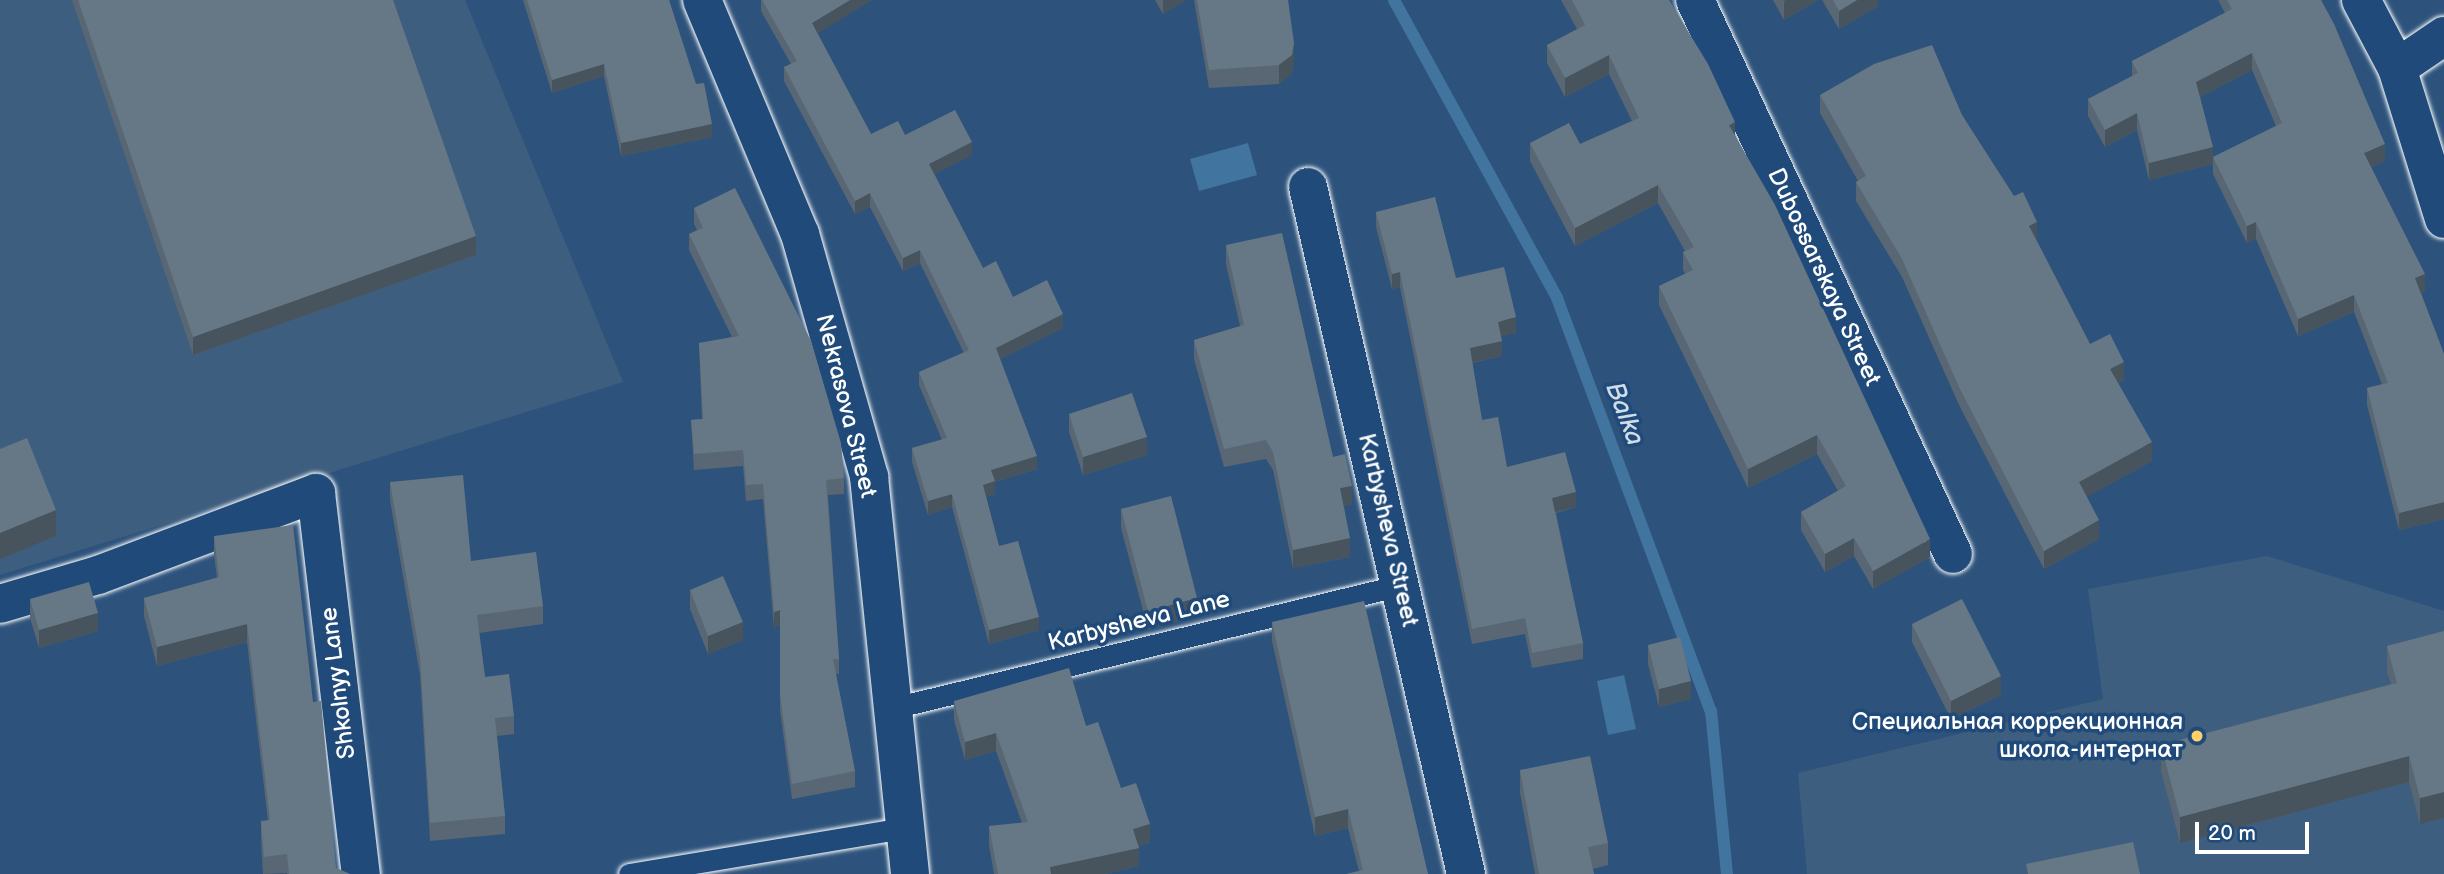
<!DOCTYPE html>
<meta charset="utf-8">
<style>
body{margin:0}
#map{position:relative;width:2444px;height:874px;overflow:hidden;background:#2d537c;font-family:"Balsamiq Sans",sans-serif}
div>[style]{position:absolute}
.built>*{inset:0;background:#3e5e7f}
.water>*{inset:0;background:#41749e}
.stream>*{height:12px;margin:-6px;padding:0 6px;transform-origin:6px;border-radius:6px;background:#41749e}
.roads{filter:drop-shadow(0 0 2px #fff) drop-shadow(0 0 2px #fff)}
.service>*{height:21px;margin:-10.5px;padding:0 10.5px;transform-origin:10.5px;border-radius:10.5px;background:#1f4a7a}
.minor>*{height:38px;margin:-19px;padding:0 19px;transform-origin:19px;border-radius:19px;background:#1f4a7a}
.wall>*{inset:0;background:#586773}
.shaded-wall>*{inset:0;background:#47545e}
.building>*{inset:0;background:#667886}
.dots>*{width:19px;height:19px;translate:-50% -50%;box-sizing:border-box;border:4px solid #1f4a7a;border-radius:50%}
span{translate:-50% -50%;white-space:nowrap;text-align:center;line-height:1.15;-webkit-text-stroke:7px #1f4a7a;paint-order:stroke}
.street-label{font-size:24px;color:#fff}
.poi-label{font-size:24px;color:#fff}
.right{translate:-100% -50%;text-align:right}
.water-label{font-size:26px;color:#d0dce7;font-style:italic}
.scale{position:absolute;left:2195px;top:822px;width:114px;height:32px;box-sizing:border-box;border:4px solid #fff;border-top:0;padding-left:9px;font-size:21px;line-height:24px;white-space:nowrap;color:#fff;-webkit-text-stroke:5px #1f4a7a;paint-order:stroke}
</style>
<div id="map">
<div class="built">
<i style="clip-path:polygon(0 0,465px 0,623px 382px,0 575px)"></i>
<i style="clip-path:polygon(2267px 556px,2444px 611px,2444px 874px,1807px 874px,1798px 773px,2103px 699px,2088px 589px)"></i>
</div>
<div class="water">
<i style="clip-path:polygon(1248px 143px,1257px 175px,1199px 191px,1190px 159px)"></i>
<i style="clip-path:polygon(1624px 675px,1636px 729px,1608px 735px,1597px 681px)"></i>
</div>
<div class="stream">
<i style="left:1394px;top:0;width:340px;rotate:61.3deg"></i>
<i style="left:1557px;top:298px;width:441px;rotate:69.6deg"></i>
<i style="left:1711px;top:711px;width:164px;rotate:84.4deg"></i>
</div>
<div class="roads">
<div class="service">
<i style="left:889px;top:709px;width:527px;rotate:-13.61deg"></i>
<i style="left:629px;top:874px;width:279px;rotate:-9.5deg"></i>
</div>
<div class="minor">
<i style="left:702px;top:0;width:254px;rotate:67.3deg"></i>
<i style="left:800px;top:234px;width:253px;rotate:74.1deg"></i>
<i style="left:869px;top:477px;width:399px;rotate:84.1deg"></i>
<i style="left:1695px;top:0;width:611px;rotate:65.03deg"></i>
<i style="left:2361px;top:0;width:77px;rotate:62.1deg"></i>
<i style="left:2397px;top:68px;width:158px;rotate:72.7deg"></i>
<i style="left:2397px;top:68px;width:57px;rotate:-34.2deg"></i>
<i style="left:1308px;top:187px;width:705px;rotate:77.05deg"></i>
<i style="left:0;top:604px;width:102px;rotate:-16.5deg"></i>
<i style="left:98px;top:575px;width:233px;rotate:-20.6deg"></i>
<i style="left:316px;top:493px;width:384px;rotate:83.3deg"></i>
</div>
</div>
<div class="wall">
<i style="clip-path:polygon(72px 0,393px 0,476px 255px,193px 355px)"></i>
<i style="clip-path:polygon(523px 0,669px 0,712px 137px,621px 156px,604px 76px,552px 93px)"></i>
<i style="clip-path:polygon(761px 0,872px 0,817px 33px,871px 134px,905px 135px,972px 155px,934px 174px,983px 268px,1013px 297px,1063px 328px,1000px 359px,1037px 469px,995px 482px,995px 494px,986px 497px,999px 546px,1039px 630px,989px 644px,952px 507px,928px 515px,912px 462px,912px 448px,942px 440px,919px 385px,919px 372px,964px 353px,920px 263px,903px 271px,870px 207px,855px 214px,784px 81px,784px 67px,791px 64px,761px 11px)"></i>
<i style="clip-path:polygon(1155px 0,1186px 0,1163px 14px)"></i>
<i style="clip-path:polygon(1194px 0,1288px 0,1294px 62px,1292px 73px,1279px 84px,1209px 88px)"></i>
<i style="clip-path:polygon(1561px 0,1669px 0,1735px 136px,1930px 557px,1873px 589px,1854px 556px,1825px 572px,1801px 530px,1801px 512px,1838px 491px,1817px 454px,1748px 488px,1659px 305px,1659px 286px,1685px 274px,1683px 270px,1683px 252px,1685px 251px,1658px 203px,1575px 246px,1530px 161px,1530px 143px,1580px 144px,1632px 121px,1609px 74px,1565px 97px,1547px 63px,1547px 45px,1577px 29px)"></i>
<i style="clip-path:polygon(1773px 0,1818px 0,1784px 20px)"></i>
<i style="clip-path:polygon(1822px 0,1878px 0,1878px 6px,1839px 29px)"></i>
<i style="clip-path:polygon(2218px 0,2321px 0,2385px 161px,2371px 167px,2425px 291px,2421px 293px,2444px 354px,2444px 519px,2399px 530px,2367px 405px,2367px 388px,2382px 384px,2354px 312px,2298px 336px,2256px 239px,2247px 243px,2213px 174px,2213px 157px,2276px 126px,2252px 70px,2200px 97px,2213px 164px,2149px 180px,2137px 130px,2105px 147px,2088px 116px,2088px 99px,2132px 76px,2132px 61px,2225px 13px)"></i>
<i style="clip-path:polygon(1820px 95px,1962px 115px,2037px 241px,2090px 344px,2124px 380px,2118px 383px,2152px 461px,2086px 497px,2099px 539px,2044px 569px,1959px 405px,1902px 277px,1856px 201px,1856px 182px,1858px 181px,1820px 113px)"></i>
<i style="clip-path:polygon(694px 208px,844px 478px,844px 494px,828px 495px,839px 659px,839px 674px,836px 674px,855px 771px,855px 787px,792px 799px,780px 710px,780px 625px,774px 628px,763px 499px,746px 501px,743px 466px,694px 470px,691px 420px,702px 419px,699px 343px,732px 337px,689px 250px,689px 234px,697px 230px,694px 224px)"></i>
<i style="clip-path:polygon(1376px 212px,1456px 278px,1516px 333px,1501px 336px,1502px 356px,1472px 363px,1482px 420px,1507px 467px,1576px 507px,1556px 513px,1583px 643px,1583px 659px,1532px 668px,1525px 634px,1472px 644px,1400px 287px,1392px 289px,1376px 227px)"></i>
<i style="clip-path:polygon(1226px 245px,1333px 457px,1352px 504px,1344px 506px,1350px 557px,1293px 568px,1273px 470px,1266px 459px,1224px 467px,1194px 359px,1194px 340px,1240px 326px,1226px 264px)"></i>
<i style="clip-path:polygon(1069px 414px,1147px 455px,1083px 475px,1069px 432px)"></i>
<i style="clip-path:polygon(390px 482px,471px 561px,543px 606px,543px 624px,479px 633px,485px 677px,514px 716px,514px 734px,497px 736px,505px 816px,505px 834px,430px 841px,420px 675px,390px 500px)"></i>
<i style="clip-path:polygon(1121px 509px,1197px 616px,1148px 629px,1121px 528px)"></i>
<i style="clip-path:polygon(214px 536px,313px 702px,336px 868px,350px 874px,287px 874px,287px 873px,263px 874px,261px 840px,261px 821px,268px 821px,247px 642px,157px 666px,144px 616px,144px 598px,217px 578px,214px 555px)"></i>
<i style="clip-path:polygon(690px 590px,743px 640px,708px 654px,690px 609px)"></i>
<i style="clip-path:polygon(30px 599px,98px 631px,39px 648px,30px 618px)"></i>
<i style="clip-path:polygon(1272px 622px,1428px 874px,1359px 871px,1348px 828px,1315px 836px,1272px 641px)"></i>
<i style="clip-path:polygon(1912px 624px,2001px 695px,1951px 719px,1912px 642px)"></i>
<i style="clip-path:polygon(2444px 631px,2444px 818px,2420px 824px,2409px 782px,2180px 843px,2161px 771px,2161px 745px,2391px 684px,2387px 672px,2387px 646px)"></i>
<i style="clip-path:polygon(1648px 645px,1691px 699px,1659px 707px,1648px 664px)"></i>
<i style="clip-path:polygon(954px 701px,1086px 726px,1150px 842px,1139px 846px,1139px 866px,1104px 874px,994px 874px,989px 845px,989px 826px,1022px 823px,996px 751px,965px 760px,954px 720px)"></i>
<i style="clip-path:polygon(1520px 770px,1608px 843px,1608px 865px,1593px 869px,1594px 874px,1535px 874px,1520px 793px)"></i>
</div>
<div class="shaded-wall">
<i style="clip-path:polygon(850px 0,872px 0,812px 37px,812px 23px)"></i>
<i style="clip-path:polygon(1163px 0,1186px 0,1163px 14px)"></i>
<i style="clip-path:polygon(1786px 0,1818px 0,1784px 20px,1784px 1px)"></i>
<i style="clip-path:polygon(1857px 0,1878px 0,1878px 6px,1839px 29px,1839px 11px)"></i>
<i style="clip-path:polygon(1294px 43px,1294px 62px,1292px 73px,1279px 84px,1279px 65px)"></i>
<i style="clip-path:polygon(2252px 53px,2252px 70px,2196px 99px,2196px 82px)"></i>
<i style="clip-path:polygon(1609px 55px,1609px 74px,1565px 97px,1565px 78px)"></i>
<i style="clip-path:polygon(604px 64px,604px 76px,552px 93px,552px 80px)"></i>
<i style="clip-path:polygon(2137px 113px,2137px 130px,2105px 147px,2105px 130px)"></i>
<i style="clip-path:polygon(1735px 122px,1735px 140px,1729px 125px)"></i>
<i style="clip-path:polygon(712px 124px,712px 137px,621px 156px,621px 143px)"></i>
<i style="clip-path:polygon(972px 142px,972px 155px,929px 177px,929px 164px)"></i>
<i style="clip-path:polygon(2385px 144px,2385px 161px,2364px 170px,2364px 153px)"></i>
<i style="clip-path:polygon(2213px 147px,2213px 164px,2149px 180px,2149px 163px)"></i>
<i style="clip-path:polygon(1658px 185px,1658px 203px,1575px 246px,1575px 228px)"></i>
<i style="clip-path:polygon(870px 193px,870px 207px,855px 214px,855px 201px)"></i>
<i style="clip-path:polygon(2037px 222px,2037px 241px,2029px 244px,2029px 226px)"></i>
<i style="clip-path:polygon(2256px 222px,2256px 239px,2247px 243px,2247px 226px)"></i>
<i style="clip-path:polygon(476px 236px,476px 255px,193px 355px,193px 337px)"></i>
<i style="clip-path:polygon(920px 250px,920px 263px,903px 271px,903px 258px)"></i>
<i style="clip-path:polygon(1400px 272px,1400px 287px,1392px 289px,1392px 274px)"></i>
<i style="clip-path:polygon(2425px 274px,2425px 291px,2415px 295px,2415px 278px)"></i>
<i style="clip-path:polygon(2354px 295px,2354px 312px,2298px 336px,2298px 319px)"></i>
<i style="clip-path:polygon(1063px 314px,1063px 328px,996px 361px,996px 348px)"></i>
<i style="clip-path:polygon(1516px 317px,1516px 333px,1498px 337px,1498px 322px)"></i>
<i style="clip-path:polygon(1502px 341px,1502px 356px,1470px 363px,1470px 348px)"></i>
<i style="clip-path:polygon(2124px 362px,2124px 380px,2110px 387px,2110px 369px)"></i>
<i style="clip-path:polygon(1817px 435px,1817px 454px,1748px 488px,1748px 469px)"></i>
<i style="clip-path:polygon(1147px 437px,1147px 455px,1083px 475px,1083px 457px)"></i>
<i style="clip-path:polygon(2152px 442px,2152px 461px,2079px 501px,2079px 482px)"></i>
<i style="clip-path:polygon(1037px 456px,1037px 469px,995px 482px,995px 494px,983px 498px,983px 485px,991px 470px)"></i>
<i style="clip-path:polygon(1352px 486px,1352px 504px,1340px 507px,1340px 488px)"></i>
<i style="clip-path:polygon(1576px 492px,1576px 507px,1552px 513px,1552px 498px)"></i>
<i style="clip-path:polygon(952px 494px,952px 507px,928px 515px,928px 501px)"></i>
<i style="clip-path:polygon(2444px 502px,2444px 519px,2399px 530px,2399px 513px)"></i>
<i style="clip-path:polygon(56px 510px,56px 536px,0 559px,0 533px)"></i>
<i style="clip-path:polygon(2099px 520px,2099px 539px,2044px 569px,2044px 551px)"></i>
<i style="clip-path:polygon(1350px 538px,1350px 557px,1293px 568px,1293px 550px)"></i>
<i style="clip-path:polygon(1854px 538px,1854px 556px,1825px 572px,1825px 554px)"></i>
<i style="clip-path:polygon(1930px 539px,1930px 557px,1873px 589px,1873px 571px)"></i>
<i style="clip-path:polygon(1197px 598px,1197px 616px,1148px 629px,1148px 611px)"></i>
<i style="clip-path:polygon(780px 610px,780px 625px,774px 628px,774px 612px)"></i>
<i style="clip-path:polygon(98px 613px,98px 631px,39px 648px,39px 630px)"></i>
<i style="clip-path:polygon(1039px 617px,1039px 630px,989px 644px,989px 630px)"></i>
<i style="clip-path:polygon(743px 622px,743px 640px,708px 654px,708px 636px)"></i>
<i style="clip-path:polygon(247px 624px,247px 642px,157px 666px,157px 647px)"></i>
<i style="clip-path:polygon(2001px 676px,2001px 695px,1951px 719px,1951px 701px)"></i>
<i style="clip-path:polygon(1691px 681px,1691px 699px,1659px 707px,1659px 689px)"></i>
<i style="clip-path:polygon(996px 733px,996px 751px,965px 760px,965px 742px)"></i>
<i style="clip-path:polygon(2409px 756px,2409px 782px,2180px 843px,2180px 817px)"></i>
<i style="clip-path:polygon(2444px 792px,2444px 818px,2420px 824px,2420px 798px)"></i>
<i style="clip-path:polygon(1348px 809px,1348px 828px,1315px 836px,1315px 817px)"></i>
<i style="clip-path:polygon(1150px 824px,1150px 842px,1133px 848px,1133px 829px)"></i>
<i style="clip-path:polygon(1139px 848px,1139px 866px,1104px 874px,1050px 874px,1050px 867px)"></i>
</div>
<div class="building">
<i style="clip-path:polygon(78px 0,393px 0,476px 236px,193px 337px)"></i>
<i style="clip-path:polygon(527px 0,669px 0,696px 84px,704px 83px,712px 124px,621px 143px,604px 64px,552px 80px)"></i>
<i style="clip-path:polygon(762px 0,850px 0,812px 23px,871px 134px,898px 121px,905px 135px,955px 110px,972px 142px,929px 164px,983px 268px,996px 261px,1013px 297px,1047px 280px,1063px 314px,996px 348px,1037px 456px,991px 470px,995px 481px,983px 485px,999px 546px,1018px 541px,1039px 617px,989px 630px,952px 494px,928px 501px,912px 448px,947px 438px,919px 372px,969px 350px,920px 250px,903px 258px,870px 193px,855px 201px,784px 67px,797px 61px)"></i>
<i style="clip-path:polygon(1197px 0,1288px 0,1294px 43px,1292px 55px,1279px 65px,1209px 70px)"></i>
<i style="clip-path:polygon(1572px 0,1669px 0,1708px 64px,1735px 122px,1729px 125px,1775px 205px,1930px 539px,1873px 571px,1854px 538px,1825px 554px,1801px 512px,1846px 486px,1817px 435px,1748px 469px,1659px 286px,1693px 270px,1683px 252px,1694px 247px,1658px 185px,1575px 228px,1530px 143px,1569px 123px,1580px 144px,1639px 118px,1609px 55px,1565px 78px,1547px 45px,1585px 25px)"></i>
<i style="clip-path:polygon(1833px 0,1857px 0,1839px 11px)"></i>
<i style="clip-path:polygon(2227px 0,2321px 0,2334px 24px,2385px 144px,2364px 153px,2425px 274px,2415px 278px,2444px 354px,2444px 502px,2399px 513px,2367px 388px,2388px 383px,2354px 295px,2298px 319px,2256px 222px,2247px 226px,2213px 157px,2282px 123px,2252px 53px,2196px 82px,2213px 147px,2149px 163px,2137px 113px,2105px 130px,2088px 99px,2138px 73px,2132px 61px,2232px 9px)"></i>
<i style="clip-path:polygon(1932px 45px,1962px 115px,2014px 196px,2023px 192px,2037px 222px,2029px 226px,2090px 344px,2110px 334px,2124px 362px,2110px 369px,2152px 442px,2079px 482px,2099px 520px,2044px 551px,1959px 387px,1902px 259px,1856px 182px,1866px 176px,1820px 95px,1874px 64px)"></i>
<i style="clip-path:polygon(735px 188px,811px 341px,841px 443px,844px 478px,826px 480px,839px 659px,833px 659px,855px 771px,792px 784px,780px 694px,780px 610px,774px 612px,763px 484px,746px 485px,743px 450px,694px 454px,691px 420px,703px 419px,699px 343px,739px 336px,689px 234px,703px 228px,694px 208px)"></i>
<i style="clip-path:polygon(1435px 197px,1456px 278px,1504px 267px,1516px 317px,1498px 322px,1502px 341px,1470px 348px,1482px 420px,1498px 417px,1507px 467px,1565px 452px,1576px 492px,1552px 498px,1583px 643px,1532px 653px,1525px 618px,1472px 629px,1400px 272px,1392px 274px,1376px 212px)"></i>
<i style="clip-path:polygon(1282px 233px,1333px 457px,1345px 454px,1352px 486px,1340px 488px,1350px 538px,1293px 550px,1273px 452px,1266px 440px,1224px 449px,1194px 340px,1244px 325px,1226px 245px)"></i>
<i style="clip-path:polygon(1132px 393px,1147px 437px,1083px 457px,1069px 414px)"></i>
<i style="clip-path:polygon(27px 438px,56px 510px,0 533px,0 449px)"></i>
<i style="clip-path:polygon(463px 475px,471px 561px,536px 552px,543px 606px,477px 615px,485px 677px,509px 674px,514px 716px,495px 718px,505px 816px,430px 823px,420px 656px,390px 482px)"></i>
<i style="clip-path:polygon(1171px 496px,1197px 598px,1148px 611px,1121px 509px)"></i>
<i style="clip-path:polygon(293px 525px,313px 702px,321px 701px,336px 868px,350px 874px,289px 874px,287px 854px,264px 857px,261px 821px,270px 820px,247px 624px,157px 647px,144px 598px,219px 577px,214px 536px)"></i>
<i style="clip-path:polygon(723px 576px,743px 622px,708px 636px,690px 590px)"></i>
<i style="clip-path:polygon(89px 582px,98px 613px,39px 630px,30px 599px)"></i>
<i style="clip-path:polygon(1962px 599px,2001px 676px,1951px 701px,1912px 624px)"></i>
<i style="clip-path:polygon(1364px 601px,1428px 874px,1346px 874px,1363px 870px,1348px 809px,1315px 817px,1272px 622px)"></i>
<i style="clip-path:polygon(2444px 631px,2444px 792px,2420px 798px,2409px 756px,2180px 817px,2161px 745px,2397px 683px,2387px 646px)"></i>
<i style="clip-path:polygon(1680px 637px,1691px 681px,1659px 689px,1648px 645px)"></i>
<i style="clip-path:polygon(1069px 668px,1086px 726px,1098px 722px,1121px 788px,1136px 783px,1150px 824px,1133px 829px,1139px 848px,1050px 867px,1051px 874px,998px 874px,989px 826px,1028px 822px,996px 733px,965px 742px,954px 701px)"></i>
<i style="clip-path:polygon(1590px 756px,1608px 843px,1588px 847px,1594px 874px,1539px 874px,1520px 770px)"></i>
<i style="clip-path:polygon(2133px 842px,2140px 874px,2028px 874px,2026px 864px)"></i>
</div>
<div class="dots">
<i style="left:2197px;top:736px;background:#ffd166"></i>
</div>
<div class="street-label">
<span style="left:1824px;top:277px;rotate:65deg">Dubossarskaya Street</span>
<span style="left:846px;top:406px;rotate:76deg">Nekrasova Street</span>
<span style="left:1388px;top:530px;rotate:77deg">Karbysheva Street</span>
<span style="left:1139px;top:621px;rotate:-14deg">Karbysheva Lane</span>
<span style="left:338px;top:683px;rotate:-97deg">Shkolnyy Lane</span>
</div>
<div class="poi-label">
<span class="right" style="left:2183px;top:736px">Специальная коррекционная<br>школа-интернат</span>
</div>
<div class="water-label">
<span style="left:1624px;top:414px;rotate:69deg">Balka</span>
</div>
<div class="scale">20 m</div>
</div>
